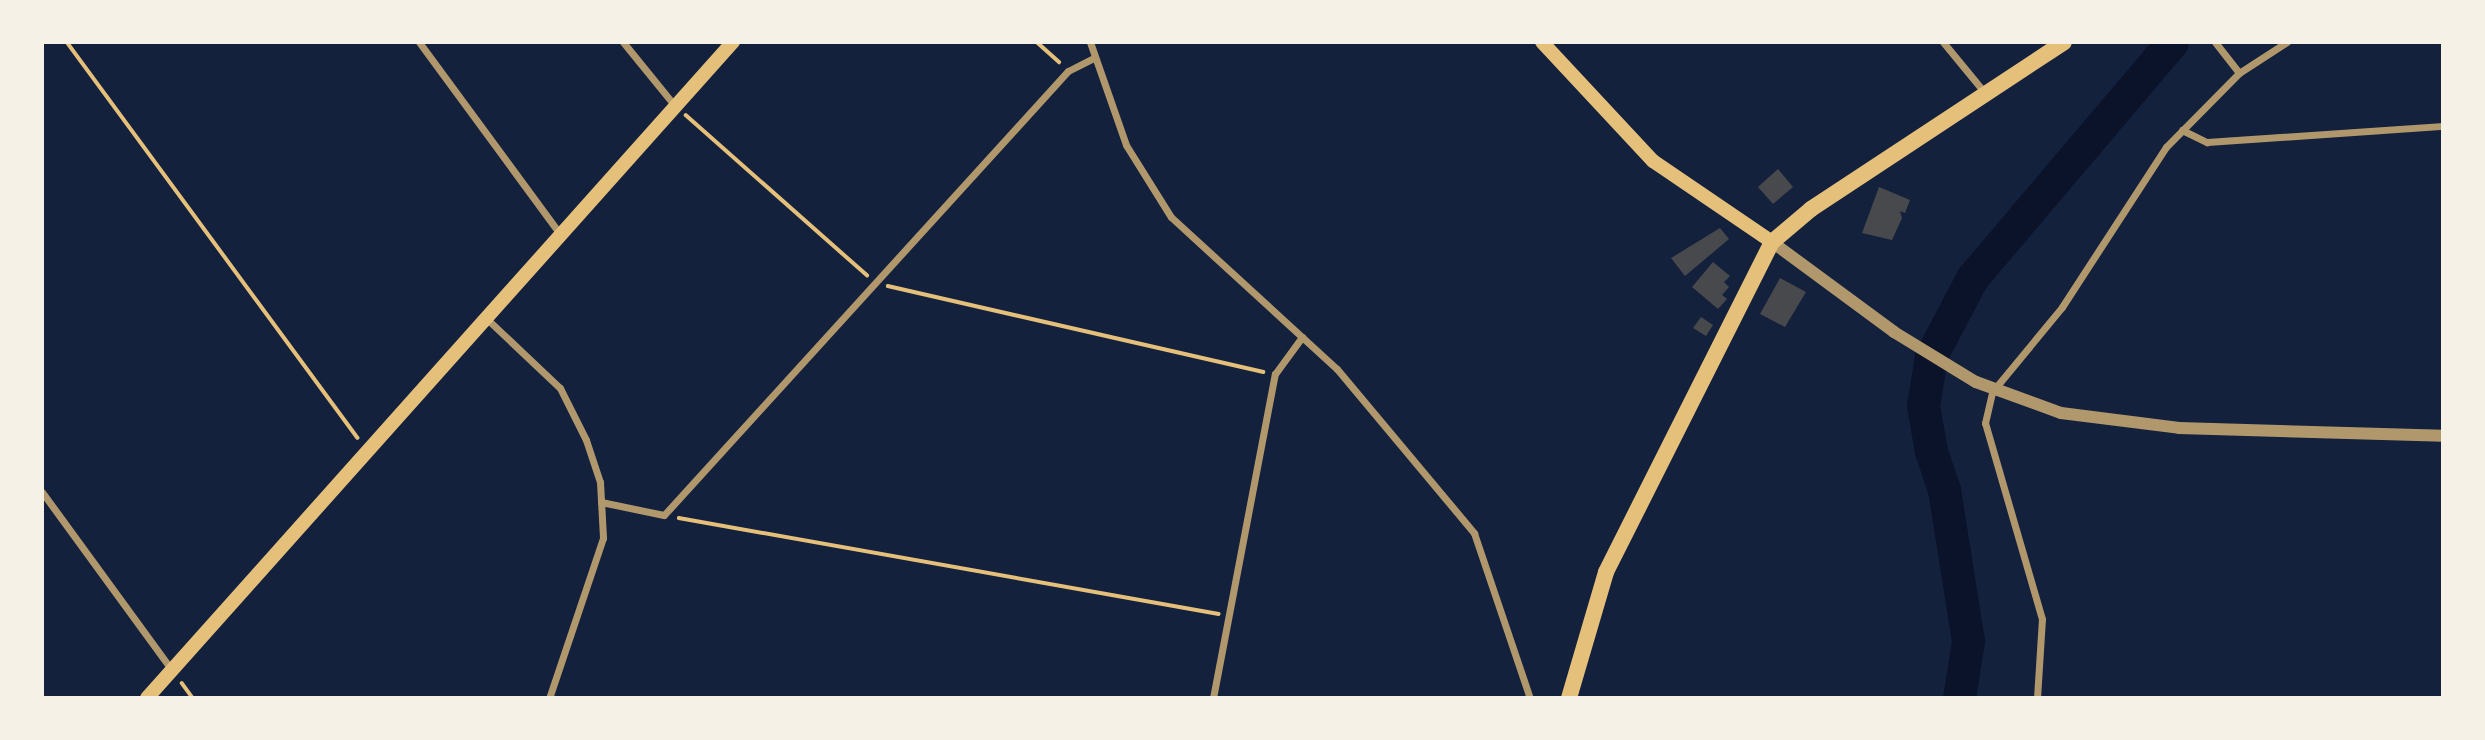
<!DOCTYPE html>
<style>
body{margin:0}
#map{position:relative;width:2485px;height:740px;overflow:hidden;background:#14213d;font-family:"Nunito Sans",sans-serif}
div>[style]{position:absolute}
.river>*{height:33px;margin:-16.5px;padding:0 16.5px;transform-origin:16.5px;border-radius:16.5px;background:#0b132b}
.building>*{inset:0;background:#48494c}
.path>*{height:3.5px;margin:-1.75px;padding:0 1.75px;transform-origin:1.75px;border-radius:1.75px;background:#e5c07b}
.minor>*{height:7px;margin:-3.5px;padding:0 3.5px;transform-origin:3.5px;border-radius:3.5px;background:#b1986c}
.tertiary>*{height:12px;margin:-6px;padding:0 6px;transform-origin:6px;border-radius:6px;background:#b1986c}
.secondary>*{height:14px;margin:-7px;padding:0 7px;transform-origin:7px;border-radius:7px;background:#e5c07b}
.primary>*{height:16px;margin:-8px;padding:0 8px;transform-origin:8px;border-radius:8px;background:#e5c07b}
span{translate:-50% -50%;white-space:nowrap;text-align:center;line-height:1.15;-webkit-text-stroke:5px #f6f1e7;paint-order:stroke}
.frame{position:absolute;inset:0;border:44px solid #f6f1e7;pointer-events:none}
</style>
<div id="map">
<div class="river">
<i style="left:1959px;top:698px;width:58px;rotate:-81deg"></i>
<i style="left:1968px;top:641px;width:153px;rotate:-99deg"></i>
<i style="left:1944px;top:490px;width:41px;rotate:-108.4deg"></i>
<i style="left:1931px;top:451px;width:46px;rotate:-100.1deg"></i>
<i style="left:1923px;top:406px;width:51px;rotate:-80.9deg"></i>
<i style="left:1931px;top:356px;width:88px;rotate:-62.3deg"></i>
<i style="left:1972px;top:278px;width:309px;rotate:-49.7deg"></i>
</div>
<div class="building">
<i style="clip-path:polygon(1778px 169px,1793px 187px,1773px 204px,1758px 187px)"></i>
<i style="clip-path:polygon(1879px 187px,1910px 200px,1905px 213px,1900px 211px,1902px 218px,1892px 240px,1862px 233px)"></i>
<i style="clip-path:polygon(1720px 228px,1729px 239px,1685px 276px,1671px 258px)"></i>
<i style="clip-path:polygon(1713px 262px,1730px 276px,1724px 282px,1729px 287px,1722px 295px,1727px 299px,1718px 309px,1692px 287px)"></i>
<i style="clip-path:polygon(1780px 278px,1806px 292px,1785px 327px,1760px 314px)"></i>
<i style="clip-path:polygon(1701px 317px,1713px 325px,1706px 336px,1693px 328px)"></i>
</div>
<div class="path">
<i style="left:67px;top:42px;width:491px;rotate:53.7deg"></i>
<i style="left:1037px;top:42px;width:30px;rotate:42deg"></i>
<i style="left:686px;top:115px;width:242px;rotate:41.5deg"></i>
<i style="left:888px;top:286px;width:385px;rotate:12.9deg"></i>
<i style="left:679px;top:518px;width:548px;rotate:10.08deg"></i>
<i style="left:182px;top:683px;width:19px;rotate:54deg"></i>
</div>
<div class="minor">
<i style="left:419px;top:42px;width:238px;rotate:53.7deg"></i>
<i style="left:623px;top:42px;width:82px;rotate:50.9deg"></i>
<i style="left:1090px;top:42px;width:109px;rotate:70.7deg"></i>
<i style="left:1126px;top:145px;width:85px;rotate:58deg"></i>
<i style="left:1171px;top:217px;width:225px;rotate:42.5deg"></i>
<i style="left:1337px;top:369px;width:214px;rotate:50.1deg"></i>
<i style="left:1474px;top:533px;width:174px;rotate:71.3deg"></i>
<i style="left:1943px;top:42px;width:66px;rotate:50.5deg"></i>
<i style="left:2215px;top:42px;width:39px;rotate:52deg"></i>
<i style="left:2182px;top:130px;width:28px;rotate:26deg"></i>
<i style="left:2207px;top:142px;width:237px;rotate:-3.9deg"></i>
<i style="left:487px;top:319px;width:100px;rotate:43.4deg"></i>
<i style="left:560px;top:388px;width:58px;rotate:63.4deg"></i>
<i style="left:586px;top:440px;width:44px;rotate:71.6deg"></i>
<i style="left:600px;top:482px;width:56px;rotate:86.9deg"></i>
<i style="left:603px;top:538px;width:169px;rotate:108.6deg"></i>
<i style="left:42px;top:492px;width:219px;rotate:53.9deg"></i>
<i style="left:601px;top:502px;width:64px;rotate:11.7deg"></i>
<i style="left:664px;top:515px;width:600px;rotate:-47.7deg"></i>
<i style="left:1068px;top:71px;width:28px;rotate:-27deg"></i>
<i style="left:1213px;top:698px;width:330px;rotate:-79.2deg"></i>
<i style="left:1275px;top:374px;width:46px;rotate:-53.9deg"></i>
<i style="left:2037px;top:698px;width:79px;rotate:-86.4deg"></i>
<i style="left:2042px;top:619px;width:204px;rotate:-106.2deg"></i>
<i style="left:1985px;top:423px;width:32px;rotate:-77deg"></i>
<i style="left:1992px;top:392px;width:110px;rotate:-50.5deg"></i>
<i style="left:2062px;top:307px;width:191px;rotate:-57deg"></i>
<i style="left:2166px;top:147px;width:104px;rotate:-45.4deg"></i>
<i style="left:2239px;top:73px;width:57px;rotate:-32.9deg"></i>
</div>
<div class="tertiary">
<i style="left:1772px;top:242px;width:152px;rotate:36.4deg"></i>
<i style="left:1894px;top:332px;width:96px;rotate:31.4deg"></i>
<i style="left:1976px;top:382px;width:90px;rotate:20deg"></i>
<i style="left:2061px;top:413px;width:119px;rotate:7.2deg"></i>
<i style="left:2179px;top:428px;width:264px;rotate:1.7deg"></i>
</div>
<div class="secondary">
<i style="left:1542px;top:42px;width:163px;rotate:47deg"></i>
<i style="left:1653px;top:161px;width:144px;rotate:34.2deg"></i>
<i style="left:147px;top:698px;width:880px;rotate:-48.23deg"></i>
</div>
<div class="primary">
<i style="left:1569px;top:698px;width:131px;rotate:-73.6deg"></i>
<i style="left:1606px;top:572px;width:369px;rotate:-63.3deg"></i>
<i style="left:1772px;top:242px;width:51px;rotate:-40.2deg"></i>
<i style="left:1811px;top:209px;width:303px;rotate:-33.4deg"></i>
</div>
<div class="frame"></div>
</div>
